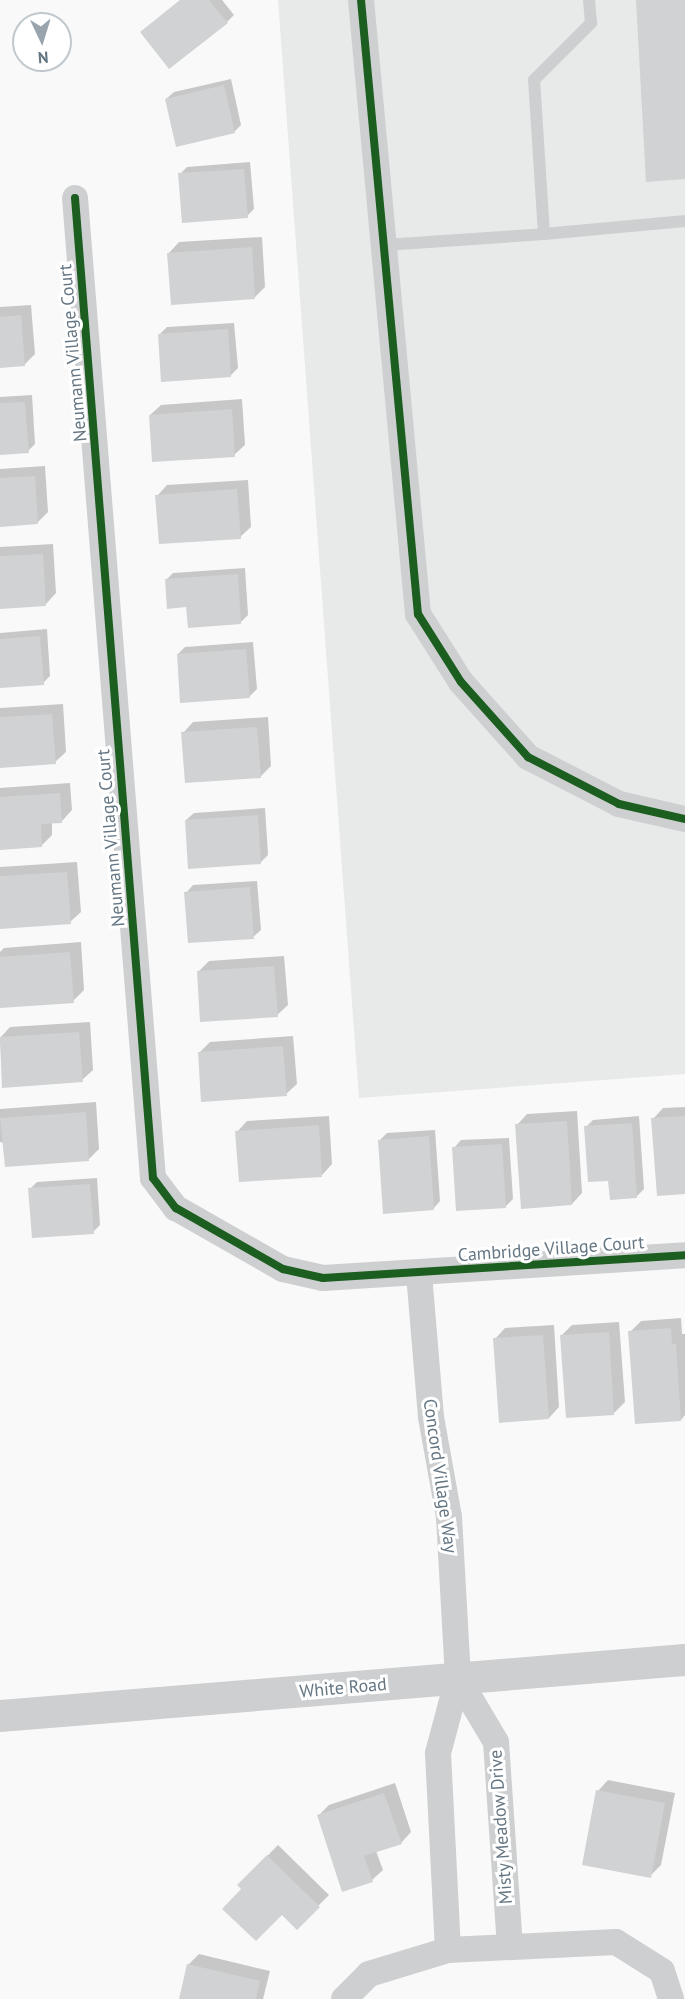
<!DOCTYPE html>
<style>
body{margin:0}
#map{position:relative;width:685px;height:1999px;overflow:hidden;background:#f9f9f9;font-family:"PT Sans",sans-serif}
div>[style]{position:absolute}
.built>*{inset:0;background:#e8e9e9}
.shadow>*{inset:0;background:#0003}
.building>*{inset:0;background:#d0d2d3}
.service>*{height:12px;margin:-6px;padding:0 6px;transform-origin:6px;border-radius:6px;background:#cecfd0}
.minor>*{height:26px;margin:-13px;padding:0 13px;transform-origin:13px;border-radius:13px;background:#cecfd0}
.tertiary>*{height:32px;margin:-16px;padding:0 16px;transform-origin:16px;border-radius:16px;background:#cecfd0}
.cycleway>*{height:8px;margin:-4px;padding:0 4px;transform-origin:4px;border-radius:4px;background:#1b5e20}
span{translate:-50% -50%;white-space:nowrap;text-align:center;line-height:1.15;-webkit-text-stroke:6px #fff;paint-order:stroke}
.street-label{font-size:18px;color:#657683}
.north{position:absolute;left:12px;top:12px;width:60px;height:60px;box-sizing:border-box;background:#fff;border:2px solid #c1c8cd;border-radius:50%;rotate:176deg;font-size:16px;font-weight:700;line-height:24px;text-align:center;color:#657683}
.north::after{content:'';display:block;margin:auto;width:21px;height:27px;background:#99a4ac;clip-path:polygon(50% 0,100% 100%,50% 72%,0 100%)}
</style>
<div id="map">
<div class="built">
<i style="clip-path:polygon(278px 0,685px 0,685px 1074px,359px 1098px)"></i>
</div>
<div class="shadow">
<i style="clip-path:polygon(181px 0,222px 0,234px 15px,227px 22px,142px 32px)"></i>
<i style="clip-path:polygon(231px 79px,241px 125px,234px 132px,166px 99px,174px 92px)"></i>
<i style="clip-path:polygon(250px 162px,254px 209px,247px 216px,180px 174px,187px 167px)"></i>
<i style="clip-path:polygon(262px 237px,265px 287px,255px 297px,169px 253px,179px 242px)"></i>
<i style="clip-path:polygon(31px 305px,35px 354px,24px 365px,0 366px,0 307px)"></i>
<i style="clip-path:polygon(234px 323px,238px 368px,230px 376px,159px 335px,167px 327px)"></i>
<i style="clip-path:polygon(32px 395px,35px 444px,28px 451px,0 453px,0 397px)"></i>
<i style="clip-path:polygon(242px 399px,245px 445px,234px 455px,150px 415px,161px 405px)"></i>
<i style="clip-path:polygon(45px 466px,48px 512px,37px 523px,0 525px,0 469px)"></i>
<i style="clip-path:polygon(248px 480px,251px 527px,240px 537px,157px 496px,167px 485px)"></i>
<i style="clip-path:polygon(53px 544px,56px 593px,46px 604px,0 607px,0 547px)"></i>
<i style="clip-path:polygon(245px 568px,248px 615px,241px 622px,188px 606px,166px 580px,173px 573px)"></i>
<i style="clip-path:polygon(47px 629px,50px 676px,43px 683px,0 686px,0 633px)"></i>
<i style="clip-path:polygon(253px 642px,257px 689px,249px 697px,178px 654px,185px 647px)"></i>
<i style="clip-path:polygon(63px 704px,66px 752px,55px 762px,0 766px,0 708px)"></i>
<i style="clip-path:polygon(268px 717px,271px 766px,260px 777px,183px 733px,193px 722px)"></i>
<i style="clip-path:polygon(70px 783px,72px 810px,62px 821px,52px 822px,52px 835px,42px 845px,0 848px,0 788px)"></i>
<i style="clip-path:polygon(265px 808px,268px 855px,261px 862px,186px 820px,194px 813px)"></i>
<i style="clip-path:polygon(77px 862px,81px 912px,70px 922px,0 927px,0 867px)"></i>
<i style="clip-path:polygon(257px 881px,261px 930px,253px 937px,186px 893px,193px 885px)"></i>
<i style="clip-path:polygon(81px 942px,84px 990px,73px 1001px,0 1006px,0 952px,4px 948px)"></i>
<i style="clip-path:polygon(284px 956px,288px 1005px,277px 1015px,198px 972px,209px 961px)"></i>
<i style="clip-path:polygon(90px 1022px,93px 1070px,82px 1080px,3px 1086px,0 1038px,10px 1027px)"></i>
<i style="clip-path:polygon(293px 1036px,297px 1084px,286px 1094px,199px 1053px,210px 1042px)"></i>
<i style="clip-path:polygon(96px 1102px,99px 1149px,89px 1159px,0 1142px,0 1109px)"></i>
<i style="clip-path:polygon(685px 1107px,685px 1192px,653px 1119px,663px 1108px)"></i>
<i style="clip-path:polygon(577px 1111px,582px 1193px,572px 1204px,517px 1125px,527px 1114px)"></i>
<i style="clip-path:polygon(329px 1116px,332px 1164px,322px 1175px,237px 1132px,247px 1121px)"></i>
<i style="clip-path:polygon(639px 1116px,644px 1189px,636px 1197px,610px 1179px,586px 1127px,593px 1120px)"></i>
<i style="clip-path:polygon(435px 1130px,440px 1201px,433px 1209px,380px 1140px,387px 1133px)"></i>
<i style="clip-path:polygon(509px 1138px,513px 1199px,506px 1206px,454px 1148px,461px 1140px)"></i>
<i style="clip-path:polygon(97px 1178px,100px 1225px,93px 1232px,30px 1189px,37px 1182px)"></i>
<i style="clip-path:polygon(681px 1318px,682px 1334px,685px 1334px,685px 1415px,681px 1420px,630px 1332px,641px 1321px)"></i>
<i style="clip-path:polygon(619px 1322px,625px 1402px,614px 1413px,561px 1336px,572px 1325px)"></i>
<i style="clip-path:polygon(554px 1325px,559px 1407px,549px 1418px,495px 1339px,505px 1328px)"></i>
<i style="clip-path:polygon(608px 1780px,675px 1793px,661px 1865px,650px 1876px,598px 1791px)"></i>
<i style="clip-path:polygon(395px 1783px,411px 1832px,401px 1843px,376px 1851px,383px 1870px,372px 1880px,319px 1815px,329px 1805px)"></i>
<i style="clip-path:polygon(278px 1845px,329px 1895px,297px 1927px,282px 1913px,239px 1885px)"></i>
<i style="clip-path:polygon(199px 1954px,270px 1971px,263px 1999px,180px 1999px,188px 1965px)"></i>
</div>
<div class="building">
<i style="clip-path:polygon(180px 0,209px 0,228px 23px,169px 69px,140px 32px)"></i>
<i style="clip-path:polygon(636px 0,685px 0,685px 179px,646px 182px)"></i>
<i style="clip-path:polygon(224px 85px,235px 133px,176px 147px,165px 99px)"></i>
<i style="clip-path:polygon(244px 169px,248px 218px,182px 223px,178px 173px)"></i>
<i style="clip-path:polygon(252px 247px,255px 299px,171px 305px,167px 253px)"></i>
<i style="clip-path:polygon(21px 315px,25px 366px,0 368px,0 317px)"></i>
<i style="clip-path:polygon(228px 329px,231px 377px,161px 382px,158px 334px)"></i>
<i style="clip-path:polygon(25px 402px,29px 453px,0 455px,0 403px)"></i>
<i style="clip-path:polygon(232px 409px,235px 457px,152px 462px,149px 415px)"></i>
<i style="clip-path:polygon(35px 476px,38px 524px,0 527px,0 478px)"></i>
<i style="clip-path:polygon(237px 489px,241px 539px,159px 544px,155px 495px)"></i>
<i style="clip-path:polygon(43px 554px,46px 606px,0 609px,0 556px)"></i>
<i style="clip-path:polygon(238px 574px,241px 624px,188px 628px,186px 607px,167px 609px,165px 579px)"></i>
<i style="clip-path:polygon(40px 636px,44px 685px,0 688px,0 639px)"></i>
<i style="clip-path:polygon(246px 649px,250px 698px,180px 703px,177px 654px)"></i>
<i style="clip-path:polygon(52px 714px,56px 764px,0 768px,0 717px)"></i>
<i style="clip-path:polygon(257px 727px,261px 778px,185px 783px,181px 732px)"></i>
<i style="clip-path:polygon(60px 793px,62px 823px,41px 824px,42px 847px,0 850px,0 797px)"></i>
<i style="clip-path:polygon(258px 815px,261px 864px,188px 869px,185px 820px)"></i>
<i style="clip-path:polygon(67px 872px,71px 924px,0 929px,0 876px)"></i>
<i style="clip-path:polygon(250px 887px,254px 939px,188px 943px,184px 892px)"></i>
<i style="clip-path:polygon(70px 952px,74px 1003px,0 1008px,0 957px)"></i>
<i style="clip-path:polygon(274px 966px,278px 1017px,200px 1022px,197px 971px)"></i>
<i style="clip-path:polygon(79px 1032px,83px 1082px,2px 1088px,0 1037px)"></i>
<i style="clip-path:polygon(283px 1046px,287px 1096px,201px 1102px,198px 1052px)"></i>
<i style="clip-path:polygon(86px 1112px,89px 1161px,5px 1167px,0 1118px)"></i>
<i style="clip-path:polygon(685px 1116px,685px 1194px,657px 1196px,651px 1118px)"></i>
<i style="clip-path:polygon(567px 1121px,572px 1205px,521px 1209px,515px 1124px)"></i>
<i style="clip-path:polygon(632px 1123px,637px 1198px,610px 1200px,608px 1181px,588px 1182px,584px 1126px)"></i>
<i style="clip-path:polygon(319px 1125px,322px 1177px,239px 1182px,235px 1131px)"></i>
<i style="clip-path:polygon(429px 1136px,434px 1210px,383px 1214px,378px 1140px)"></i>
<i style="clip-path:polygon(502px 1144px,506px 1208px,456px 1211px,452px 1147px)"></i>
<i style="clip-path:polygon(90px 1184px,94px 1234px,32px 1238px,28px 1188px)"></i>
<i style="clip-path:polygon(671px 1328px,672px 1344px,676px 1344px,681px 1421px,635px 1424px,628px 1331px)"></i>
<i style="clip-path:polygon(609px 1332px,614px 1415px,566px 1418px,560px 1335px)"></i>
<i style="clip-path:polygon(543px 1335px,549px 1419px,499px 1423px,493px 1338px)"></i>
<i style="clip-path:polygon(596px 1790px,665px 1803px,651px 1878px,582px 1865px)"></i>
<i style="clip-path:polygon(384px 1793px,402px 1844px,364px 1856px,373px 1882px,342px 1892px,317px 1815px)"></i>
<i style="clip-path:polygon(267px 1855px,320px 1907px,297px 1930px,282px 1915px,256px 1941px,222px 1909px,241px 1889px,237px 1885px)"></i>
<i style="clip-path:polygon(187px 1964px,260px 1981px,256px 1999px,179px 1999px)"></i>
</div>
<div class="service">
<i style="left:544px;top:234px;width:142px;rotate:-5.3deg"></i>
<i style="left:384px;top:245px;width:160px;rotate:-3.9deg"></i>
<i style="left:544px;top:234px;width:154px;rotate:-93.7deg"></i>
<i style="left:534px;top:80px;width:81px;rotate:-45deg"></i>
<i style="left:591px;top:23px;width:23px;rotate:-95deg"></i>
</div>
<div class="minor">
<i style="left:361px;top:0;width:617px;rotate:84.7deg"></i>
<i style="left:418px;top:614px;width:80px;rotate:57.7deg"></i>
<i style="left:461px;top:682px;width:101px;rotate:48.2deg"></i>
<i style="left:528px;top:757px;width:102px;rotate:27.3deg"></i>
<i style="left:619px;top:804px;width:68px;rotate:12.8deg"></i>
<i style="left:75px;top:198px;width:983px;rotate:85.45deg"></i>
<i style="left:153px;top:1178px;width:38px;rotate:53deg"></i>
<i style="left:176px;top:1208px;width:123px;rotate:29.7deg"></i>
<i style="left:283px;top:1269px;width:41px;rotate:12.7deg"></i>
<i style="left:323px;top:1278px;width:363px;rotate:-3.6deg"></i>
<i style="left:419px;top:1274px;width:144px;rotate:85.2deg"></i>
<i style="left:431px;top:1417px;width:102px;rotate:79.8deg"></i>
<i style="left:449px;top:1517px;width:161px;rotate:86.8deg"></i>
<i style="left:458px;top:1678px;width:78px;rotate:104.9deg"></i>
<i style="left:438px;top:1753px;width:197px;rotate:87.1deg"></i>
<i style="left:458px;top:1678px;width:74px;rotate:59.3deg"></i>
<i style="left:496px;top:1742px;width:203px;rotate:86.1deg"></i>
<i style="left:344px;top:1999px;width:35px;rotate:-45deg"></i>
<i style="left:369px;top:1974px;width:83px;rotate:-16.9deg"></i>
<i style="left:448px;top:1950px;width:168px;rotate:-2.7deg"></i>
<i style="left:616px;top:1942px;width:54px;rotate:32.2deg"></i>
<i style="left:662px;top:1971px;width:29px;rotate:72deg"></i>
</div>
<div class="tertiary">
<i style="left:0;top:1716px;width:687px;rotate:-4.67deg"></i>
</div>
<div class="cycleway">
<i style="left:361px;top:0;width:617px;rotate:84.7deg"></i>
<i style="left:418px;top:614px;width:80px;rotate:57.7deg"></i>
<i style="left:461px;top:682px;width:101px;rotate:48.2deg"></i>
<i style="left:528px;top:757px;width:102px;rotate:27.3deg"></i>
<i style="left:619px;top:804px;width:68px;rotate:12.8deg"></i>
<i style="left:75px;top:198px;width:983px;rotate:85.45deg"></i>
<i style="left:153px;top:1178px;width:38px;rotate:53deg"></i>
<i style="left:176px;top:1208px;width:123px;rotate:29.7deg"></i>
<i style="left:283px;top:1269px;width:41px;rotate:12.7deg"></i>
<i style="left:323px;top:1278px;width:363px;rotate:-3.6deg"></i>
</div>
<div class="street-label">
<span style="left:73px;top:353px;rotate:-95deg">Neumann Village Court</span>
<span style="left:111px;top:838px;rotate:-95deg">Neumann Village Court</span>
<span style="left:551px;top:1249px;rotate:-4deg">Cambridge Village Court</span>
<span style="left:440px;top:1476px;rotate:82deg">Concord Village Way</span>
<span style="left:343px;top:1688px;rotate:-5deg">White Road</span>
<span style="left:501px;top:1827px;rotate:-94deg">Misty Meadow Drive</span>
</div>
<div class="north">N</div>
</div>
